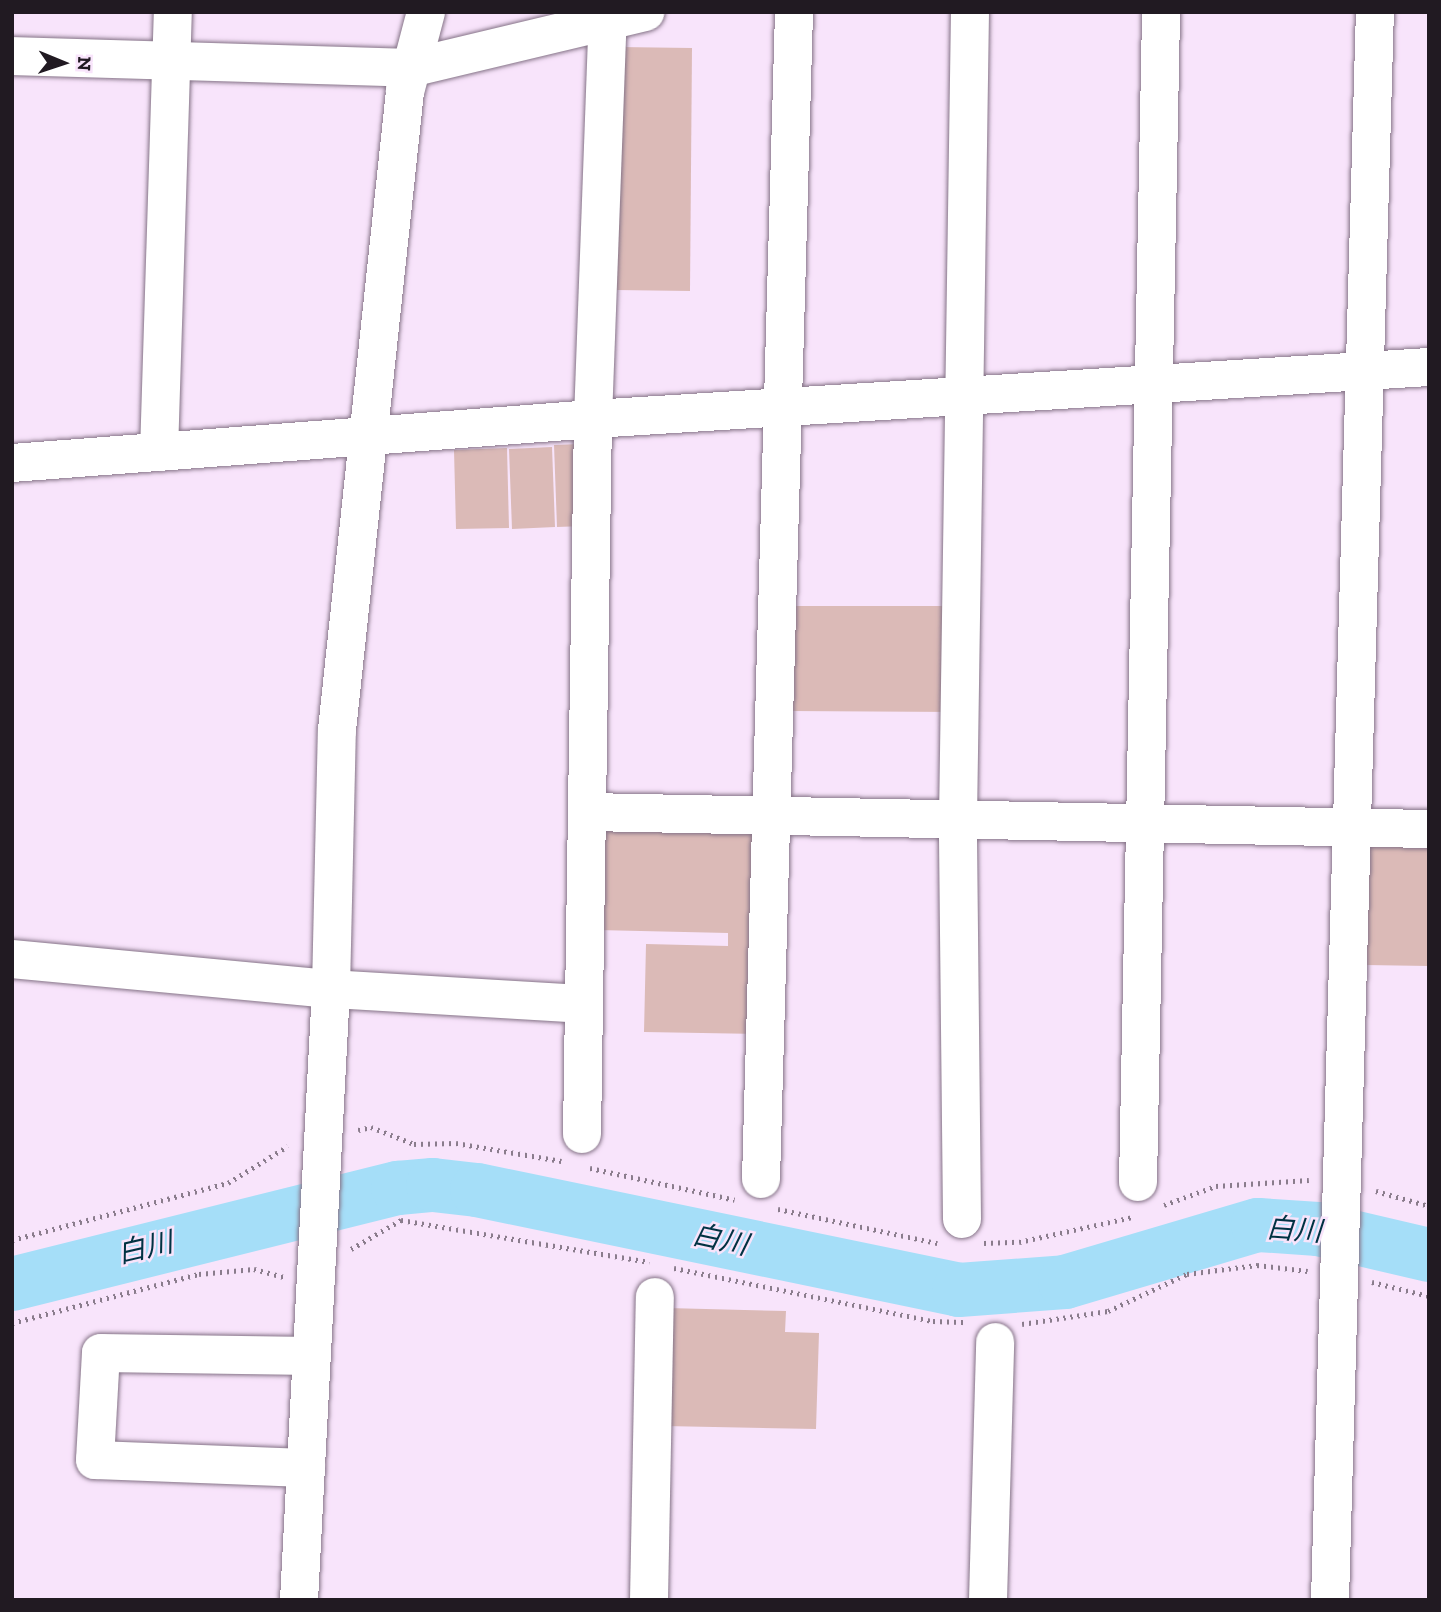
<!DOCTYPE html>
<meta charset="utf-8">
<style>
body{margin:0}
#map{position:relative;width:1441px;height:1612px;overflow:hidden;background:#f8e4fb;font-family:"Zilla Slab","Noto Sans JP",serif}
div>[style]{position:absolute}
.river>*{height:54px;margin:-27px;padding:0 27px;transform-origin:27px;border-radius:27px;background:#a5def8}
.building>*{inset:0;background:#dbbab7}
.path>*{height:4.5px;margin-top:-2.25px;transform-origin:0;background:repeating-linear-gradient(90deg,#8a7c8c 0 2px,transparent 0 7px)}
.roads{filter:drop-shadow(0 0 2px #857387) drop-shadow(0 0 2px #857387)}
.minor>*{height:38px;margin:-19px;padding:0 19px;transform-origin:19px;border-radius:19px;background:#fff}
span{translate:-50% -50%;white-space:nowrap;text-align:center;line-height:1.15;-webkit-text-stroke:5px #f8e4fb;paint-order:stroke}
.water-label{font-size:28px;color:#003243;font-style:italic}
.frame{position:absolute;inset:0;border:14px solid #211a22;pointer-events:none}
.north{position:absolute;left:28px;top:28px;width:70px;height:70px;-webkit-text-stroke:5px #f8e4fb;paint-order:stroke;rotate:92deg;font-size:19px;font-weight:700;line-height:28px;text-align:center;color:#211a22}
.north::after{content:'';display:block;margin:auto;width:24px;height:32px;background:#211a22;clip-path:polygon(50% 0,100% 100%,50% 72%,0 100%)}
</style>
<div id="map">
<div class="river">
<i style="left:12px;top:1284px;width:398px;rotate:-14deg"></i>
<i style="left:398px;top:1188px;width:35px;rotate:-5deg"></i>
<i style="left:433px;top:1185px;width:44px;rotate:6.5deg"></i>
<i style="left:477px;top:1190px;width:492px;rotate:11.7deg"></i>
<i style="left:959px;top:1290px;width:106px;rotate:-4.3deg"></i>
<i style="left:1065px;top:1282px;width:201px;rotate:-16.5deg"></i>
<i style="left:1258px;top:1225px;width:60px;rotate:3.8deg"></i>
<i style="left:1318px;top:1229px;width:114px;rotate:13.2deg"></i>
</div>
<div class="building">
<i style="clip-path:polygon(619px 47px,692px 48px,690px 291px,616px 290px)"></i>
<i style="clip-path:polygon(581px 444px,584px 526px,557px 527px,554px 445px)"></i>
<i style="clip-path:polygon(552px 447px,555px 527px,512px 529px,509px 449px)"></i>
<i style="clip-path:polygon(507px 448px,509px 528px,456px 529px,454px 450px)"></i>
<i style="clip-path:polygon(789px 606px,956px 606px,956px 712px,788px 711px)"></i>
<i style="clip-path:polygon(600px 819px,766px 824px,760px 1034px,644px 1032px,646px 944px,728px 946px,728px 933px,597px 930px)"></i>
<i style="clip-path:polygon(1367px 843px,1429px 844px,1429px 966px,1365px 965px)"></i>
<i style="clip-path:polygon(667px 1308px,786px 1311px,785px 1332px,819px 1333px,816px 1429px,664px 1426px)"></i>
</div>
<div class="path">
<i style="left:358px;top:1130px;width:13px;rotate:-13deg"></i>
<i style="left:371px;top:1127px;width:46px;rotate:21.6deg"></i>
<i style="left:414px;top:1144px;width:42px;rotate:-1.4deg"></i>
<i style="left:456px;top:1143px;width:107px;rotate:9.7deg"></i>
<i style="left:590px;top:1168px;width:148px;rotate:12.4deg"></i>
<i style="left:1376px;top:1191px;width:55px;rotate:15.8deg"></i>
<i style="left:1164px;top:1205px;width:55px;rotate:-20.1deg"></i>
<i style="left:1216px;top:1186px;width:93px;rotate:-3.7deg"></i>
<i style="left:778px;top:1209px;width:163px;rotate:12.1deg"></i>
<i style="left:12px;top:1240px;width:223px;rotate:-14.8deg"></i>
<i style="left:228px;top:1183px;width:70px;rotate:-31.7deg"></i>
<i style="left:984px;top:1243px;width:35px;rotate:-2deg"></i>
<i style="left:1019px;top:1242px;width:117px;rotate:-12.4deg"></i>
<i style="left:351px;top:1249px;width:58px;rotate:-30.1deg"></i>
<i style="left:401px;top:1220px;width:252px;rotate:9.6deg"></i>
<i style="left:674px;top:1268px;width:264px;rotate:11.6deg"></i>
<i style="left:933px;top:1321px;width:35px;rotate:2deg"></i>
<i style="left:1372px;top:1282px;width:59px;rotate:13.8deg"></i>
<i style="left:12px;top:1323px;width:193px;rotate:-14.7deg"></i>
<i style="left:199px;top:1274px;width:55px;rotate:-5.2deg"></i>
<i style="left:254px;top:1269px;width:31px;rotate:15deg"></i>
<i style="left:1022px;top:1324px;width:87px;rotate:-8.6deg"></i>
<i style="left:1108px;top:1311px;width:87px;rotate:-25.1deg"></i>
<i style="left:1187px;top:1274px;width:71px;rotate:-7.3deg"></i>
<i style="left:1257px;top:1265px;width:51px;rotate:6.7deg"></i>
</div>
<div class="roads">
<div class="minor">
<i style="left:12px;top:56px;width:398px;rotate:1.7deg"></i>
<i style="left:410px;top:68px;width:242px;rotate:-13.4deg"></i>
<i style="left:159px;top:452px;width:440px;rotate:-88.2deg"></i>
<i style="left:12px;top:463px;width:583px;rotate:-4.33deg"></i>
<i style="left:593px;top:419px;width:838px;rotate:-3.56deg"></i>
<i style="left:588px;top:812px;width:841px;rotate:1.16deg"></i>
<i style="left:12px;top:959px;width:320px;rotate:5.4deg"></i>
<i style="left:331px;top:989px;width:253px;rotate:3.4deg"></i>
<i style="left:582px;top:1134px;width:715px;rotate:-89.12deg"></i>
<i style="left:593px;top:419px;width:407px;rotate:-87.9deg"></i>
<i style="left:761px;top:1179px;width:1167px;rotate:-88.38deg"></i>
<i style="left:1138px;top:1182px;width:1170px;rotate:-88.87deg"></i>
<i style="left:962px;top:1219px;width:399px;rotate:-90.6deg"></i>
<i style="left:958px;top:820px;width:808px;rotate:-89.15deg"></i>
<i style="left:306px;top:1468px;width:211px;rotate:-177.8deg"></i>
<i style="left:95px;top:1460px;width:107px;rotate:-86.8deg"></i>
<i style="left:101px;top:1353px;width:210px;rotate:0.8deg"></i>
<i style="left:299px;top:1600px;width:612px;rotate:-87deg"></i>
<i style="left:331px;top:989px;width:259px;rotate:-88.7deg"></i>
<i style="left:337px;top:730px;width:642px;rotate:-83.92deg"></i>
<i style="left:405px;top:92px;width:83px;rotate:-75.3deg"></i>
<i style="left:649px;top:1600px;width:303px;rotate:-88.9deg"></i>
<i style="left:988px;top:1600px;width:258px;rotate:-88.4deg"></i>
<i style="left:1330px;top:1600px;width:1589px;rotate:-88.38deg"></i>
</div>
</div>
<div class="water-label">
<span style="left:1294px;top:1230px;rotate:4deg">白川</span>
<span style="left:720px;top:1240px;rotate:12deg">白川</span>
<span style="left:145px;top:1248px;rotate:-13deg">白川</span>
</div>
<div class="frame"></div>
<div class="north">N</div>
</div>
